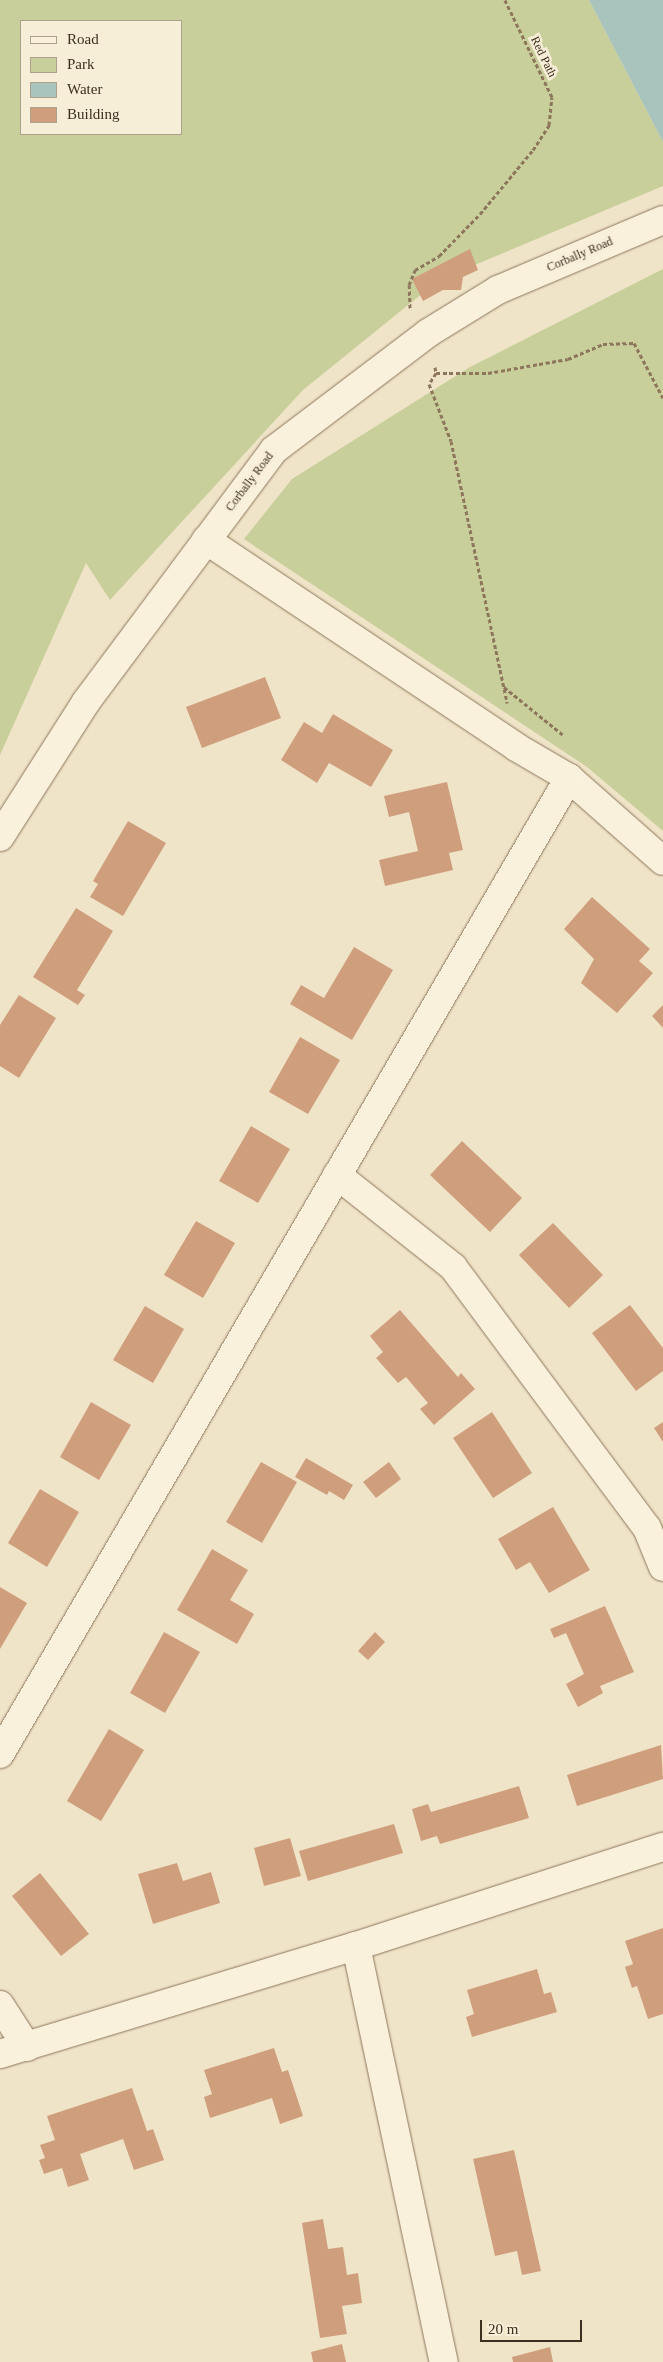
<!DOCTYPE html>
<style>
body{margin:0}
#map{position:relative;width:663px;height:2362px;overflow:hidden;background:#f0e4c8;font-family:"Times New Roman",serif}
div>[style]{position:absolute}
.green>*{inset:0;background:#c9cf9b}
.water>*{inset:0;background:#a9c4bc}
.building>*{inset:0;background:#cf9f7d}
.path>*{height:3px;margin-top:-1.5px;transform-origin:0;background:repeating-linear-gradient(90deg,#8d765c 0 4px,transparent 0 6.5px)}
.roads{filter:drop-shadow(0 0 1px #8d765c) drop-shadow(0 0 1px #8d765c)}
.minor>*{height:28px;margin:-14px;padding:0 14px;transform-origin:14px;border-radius:14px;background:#faf1dc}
.secondary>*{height:28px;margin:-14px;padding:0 14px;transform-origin:14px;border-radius:14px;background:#faf1dc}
span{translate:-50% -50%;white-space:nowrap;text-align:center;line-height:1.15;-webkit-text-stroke:5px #f7eed8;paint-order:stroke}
.street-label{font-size:12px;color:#3d2e20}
.legend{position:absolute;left:20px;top:20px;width:162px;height:115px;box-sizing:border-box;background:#f7eed8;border:1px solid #ada18e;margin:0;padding:6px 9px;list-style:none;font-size:15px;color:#3d2e20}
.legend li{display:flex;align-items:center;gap:10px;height:25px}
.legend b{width:25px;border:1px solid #ada18e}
.scale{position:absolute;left:480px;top:2320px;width:102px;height:22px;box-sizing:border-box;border:2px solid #3d2e20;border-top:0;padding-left:6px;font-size:15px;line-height:18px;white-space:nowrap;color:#3d2e20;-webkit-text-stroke:4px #f7eed8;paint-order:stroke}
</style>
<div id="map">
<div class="green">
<i style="clip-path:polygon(evenodd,0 0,589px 0,663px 142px,663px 186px,439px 280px,303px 390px,110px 600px,86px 563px,0 755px,0 0,21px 21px,181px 21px,181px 134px,21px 134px,21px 21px)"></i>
<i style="clip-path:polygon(663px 269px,663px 831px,587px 767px,244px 539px,292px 479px,470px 367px)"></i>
</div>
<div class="water">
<i style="clip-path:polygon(589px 0,663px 0,663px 142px)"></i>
</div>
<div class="building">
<i style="clip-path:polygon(470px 249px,478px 270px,463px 277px,461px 290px,443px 290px,423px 301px,412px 279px)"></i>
<i style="clip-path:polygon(265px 677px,281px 718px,202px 748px,186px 707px)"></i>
<i style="clip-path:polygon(333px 714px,393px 750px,371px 787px,329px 763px,317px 783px,281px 760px,304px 722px,322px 733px)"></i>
<i style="clip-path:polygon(447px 782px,463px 850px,449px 853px,453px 870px,385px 886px,379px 860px,418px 851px,409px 812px,389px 817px,384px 796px)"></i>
<i style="clip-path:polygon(128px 821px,166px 843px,123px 916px,90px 897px,98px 884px,93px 881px)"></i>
<i style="clip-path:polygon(592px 897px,650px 949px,639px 961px,653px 973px,617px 1013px,581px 983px,594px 959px,564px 929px)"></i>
<i style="clip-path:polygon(76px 908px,113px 931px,77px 990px,85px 995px,78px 1005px,33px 977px)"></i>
<i style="clip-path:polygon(354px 947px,393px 970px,352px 1040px,290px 1004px,301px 985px,324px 998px)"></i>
<i style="clip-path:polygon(19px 995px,56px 1018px,19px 1078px,0 1066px,0 1025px)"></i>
<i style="clip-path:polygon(663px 1005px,663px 1028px,652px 1016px)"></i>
<i style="clip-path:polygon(300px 1037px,340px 1060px,308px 1114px,269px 1092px)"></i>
<i style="clip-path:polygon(251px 1126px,290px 1149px,258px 1203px,219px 1181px)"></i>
<i style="clip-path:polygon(462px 1141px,522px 1198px,490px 1232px,430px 1175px)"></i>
<i style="clip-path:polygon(196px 1221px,235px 1243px,203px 1298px,164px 1275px)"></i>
<i style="clip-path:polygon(553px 1223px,603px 1275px,569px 1308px,519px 1255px)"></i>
<i style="clip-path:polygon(630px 1305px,663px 1348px,663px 1371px,636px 1391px,592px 1333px)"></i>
<i style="clip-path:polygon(145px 1306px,184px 1329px,153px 1383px,113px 1360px)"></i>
<i style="clip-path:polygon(400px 1310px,458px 1377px,461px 1373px,475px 1389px,434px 1425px,420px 1409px,428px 1403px,406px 1377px,398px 1383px,376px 1358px,383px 1352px,370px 1336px)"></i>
<i style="clip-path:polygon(91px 1402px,131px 1425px,99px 1480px,60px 1457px)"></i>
<i style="clip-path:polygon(492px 1412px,532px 1473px,493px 1498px,453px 1438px)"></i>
<i style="clip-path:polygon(663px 1422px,663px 1442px,654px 1428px)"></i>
<i style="clip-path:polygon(306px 1458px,353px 1485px,344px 1500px,329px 1491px,327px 1495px,295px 1477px)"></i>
<i style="clip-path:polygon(261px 1462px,297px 1482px,262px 1543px,226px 1522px)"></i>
<i style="clip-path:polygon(389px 1462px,401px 1479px,376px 1498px,363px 1482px)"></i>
<i style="clip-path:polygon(40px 1489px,79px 1512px,47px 1567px,8px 1543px)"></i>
<i style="clip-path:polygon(553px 1507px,590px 1570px,549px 1593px,530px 1562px,516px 1570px,498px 1539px)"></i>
<i style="clip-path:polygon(212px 1549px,248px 1570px,230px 1600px,254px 1614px,237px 1644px,177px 1610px)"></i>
<i style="clip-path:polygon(0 1587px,27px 1603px,0 1649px)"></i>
<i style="clip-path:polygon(605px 1606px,634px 1672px,600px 1686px,603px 1693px,578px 1707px,566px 1684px,584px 1674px,566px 1633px,554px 1638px,550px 1629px)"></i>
<i style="clip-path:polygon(164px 1632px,200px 1652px,165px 1713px,130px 1693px)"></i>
<i style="clip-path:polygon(375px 1632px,385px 1642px,368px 1660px,358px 1651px)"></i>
<i style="clip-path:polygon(109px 1729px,144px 1750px,101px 1821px,67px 1801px)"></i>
<i style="clip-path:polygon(661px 1745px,663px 1779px,577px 1806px,567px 1775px)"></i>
<i style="clip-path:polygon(519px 1786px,529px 1818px,440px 1844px,437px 1836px,421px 1841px,412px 1809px,428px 1804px,431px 1812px)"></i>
<i style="clip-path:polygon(394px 1824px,403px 1853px,308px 1881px,299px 1851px)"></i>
<i style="clip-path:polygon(290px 1838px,301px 1876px,264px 1886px,254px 1848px)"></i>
<i style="clip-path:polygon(177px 1863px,183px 1881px,211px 1872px,220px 1903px,153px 1924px,138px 1874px)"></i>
<i style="clip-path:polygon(40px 1873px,89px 1934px,61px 1956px,12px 1896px)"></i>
<i style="clip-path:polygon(663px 1928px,663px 2014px,648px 2019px,637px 1986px,632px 1988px,625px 1967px,633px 1964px,625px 1941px)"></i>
<i style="clip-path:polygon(537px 1969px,544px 1994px,551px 1992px,557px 2012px,472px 2037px,466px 2017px,474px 2014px,467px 1990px)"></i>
<i style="clip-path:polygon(274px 2048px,282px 2072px,288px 2070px,303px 2116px,280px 2124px,272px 2098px,210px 2118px,204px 2097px,212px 2094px,204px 2070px)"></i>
<i style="clip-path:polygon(132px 2088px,147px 2131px,153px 2129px,164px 2160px,134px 2170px,123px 2139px,80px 2154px,89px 2180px,68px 2187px,62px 2168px,44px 2174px,39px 2160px,45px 2158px,40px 2145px,55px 2140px,47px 2116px)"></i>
<i style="clip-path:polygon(514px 2150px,541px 2271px,522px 2275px,517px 2251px,495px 2256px,473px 2159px)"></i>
<i style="clip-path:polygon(323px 2219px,328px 2249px,343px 2247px,347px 2275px,358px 2273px,362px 2303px,342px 2306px,347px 2334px,320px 2338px,302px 2223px)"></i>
<i style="clip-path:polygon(342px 2344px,346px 2362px,313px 2362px,311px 2352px)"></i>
<i style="clip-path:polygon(550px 2347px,553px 2362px,513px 2362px,512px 2357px)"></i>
</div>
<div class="path">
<i style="left:410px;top:308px;width:23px;rotate:-92deg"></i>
<i style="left:409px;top:285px;width:16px;rotate:-68deg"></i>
<i style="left:415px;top:270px;width:28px;rotate:-30deg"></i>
<i style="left:439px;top:256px;width:59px;rotate:-45.7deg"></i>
<i style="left:480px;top:214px;width:83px;rotate:-50.4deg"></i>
<i style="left:533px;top:150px;width:30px;rotate:-57deg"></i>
<i style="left:549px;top:125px;width:28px;rotate:-84deg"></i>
<i style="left:552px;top:97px;width:108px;rotate:-115.9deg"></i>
<i style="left:435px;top:367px;width:6px;rotate:81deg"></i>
<i style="left:436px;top:373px;width:52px"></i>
<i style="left:488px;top:373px;width:81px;rotate:-9.9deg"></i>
<i style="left:568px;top:359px;width:38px;rotate:-23deg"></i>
<i style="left:603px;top:344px;width:31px;rotate:-2deg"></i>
<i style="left:634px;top:343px;width:62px;rotate:62.2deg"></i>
<i style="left:436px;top:373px;width:13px;rotate:122deg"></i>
<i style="left:429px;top:384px;width:61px;rotate:68.9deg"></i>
<i style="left:451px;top:441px;width:268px;rotate:77.9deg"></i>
<i style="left:504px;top:687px;width:76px;rotate:39.1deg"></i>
</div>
<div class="roads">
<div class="minor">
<i style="left:206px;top:540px;width:373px;rotate:33.7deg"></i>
<i style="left:516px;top:747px;width:61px;rotate:30.3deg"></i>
<i style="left:569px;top:778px;width:125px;rotate:41.4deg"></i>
<i style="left:337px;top:1175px;width:148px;rotate:38.4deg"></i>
<i style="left:453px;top:1267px;width:325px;rotate:53.4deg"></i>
<i style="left:647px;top:1528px;width:42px;rotate:67.7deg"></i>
<i style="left:0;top:1754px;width:1130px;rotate:-59.76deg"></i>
<i style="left:356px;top:1946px;width:425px;rotate:78.1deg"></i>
<i style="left:0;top:2005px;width:50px;rotate:57.3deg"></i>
<i style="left:0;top:2054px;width:372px;rotate:-16.9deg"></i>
<i style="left:356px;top:1946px;width:323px;rotate:-17.9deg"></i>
</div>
<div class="secondary">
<i style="left:0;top:837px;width:160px;rotate:-57.5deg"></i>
<i style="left:86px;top:702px;width:314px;rotate:-53.3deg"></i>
<i style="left:274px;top:450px;width:193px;rotate:-37.2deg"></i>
<i style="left:428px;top:333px;width:82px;rotate:-31.6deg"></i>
<i style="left:498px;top:290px;width:179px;rotate:-23deg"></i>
</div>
</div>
<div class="street-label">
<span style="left:543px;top:57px;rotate:64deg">Red Path</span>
<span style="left:580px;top:255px;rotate:-23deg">Corbally Road</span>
<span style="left:250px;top:482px;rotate:-53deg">Corbally Road</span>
</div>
<ul class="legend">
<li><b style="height:6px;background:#faf1dc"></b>Road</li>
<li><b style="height:14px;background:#c9cf9b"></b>Park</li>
<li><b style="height:14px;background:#a9c4bc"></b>Water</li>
<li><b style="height:14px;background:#cf9f7d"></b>Building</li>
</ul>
<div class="scale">20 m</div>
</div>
